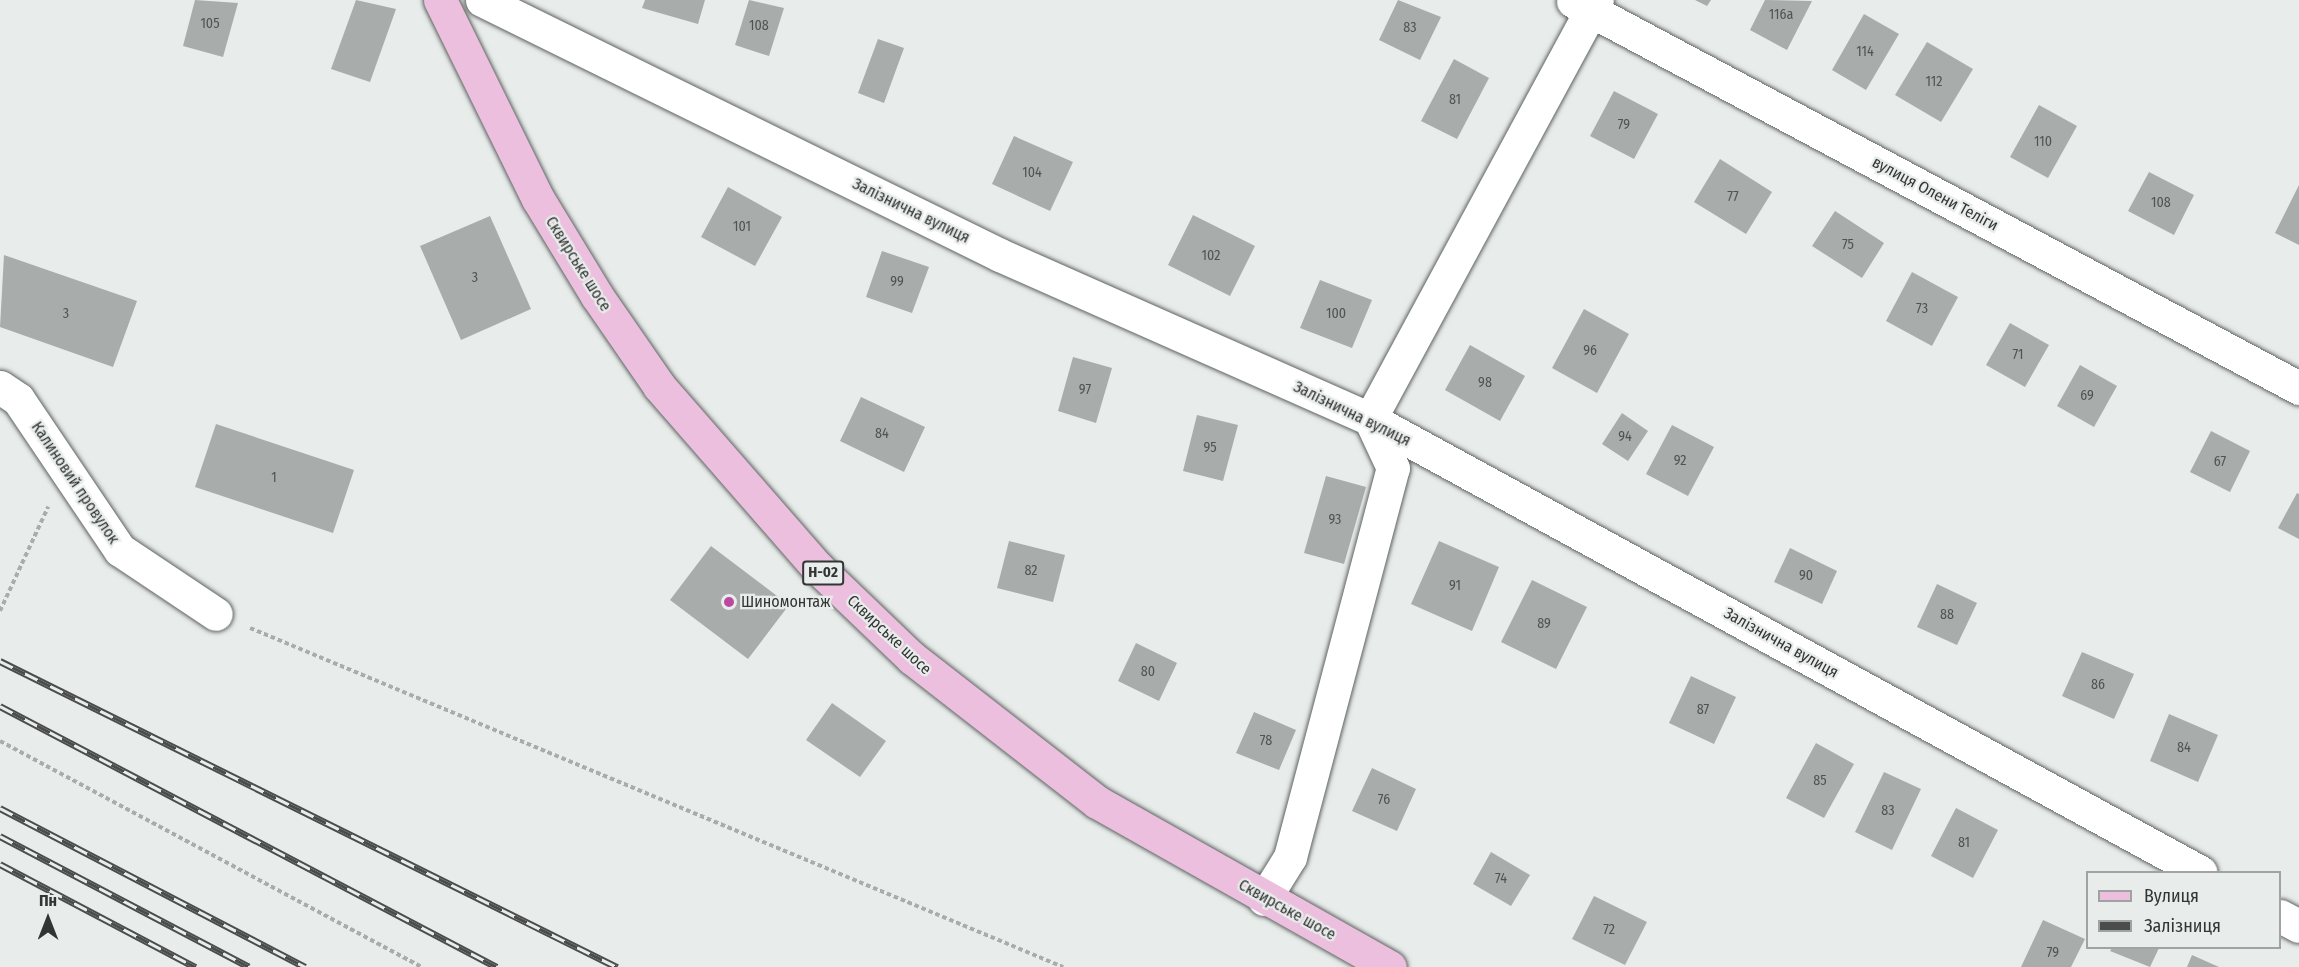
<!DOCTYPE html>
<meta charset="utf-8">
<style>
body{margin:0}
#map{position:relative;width:2299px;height:967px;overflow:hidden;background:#e8edeb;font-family:"Fira Sans Condensed",sans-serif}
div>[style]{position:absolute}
.building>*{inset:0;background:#a8adab}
.path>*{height:4px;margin-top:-2px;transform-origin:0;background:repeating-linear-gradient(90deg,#a8acab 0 4.5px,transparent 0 7.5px)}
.roads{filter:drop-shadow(0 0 2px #5e6361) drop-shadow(0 0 2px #5e6361)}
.minor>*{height:33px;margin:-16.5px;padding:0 16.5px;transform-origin:16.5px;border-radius:16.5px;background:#fff}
.major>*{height:33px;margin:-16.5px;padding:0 16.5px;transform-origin:16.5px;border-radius:16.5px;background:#ebbfdd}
.rail>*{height:7px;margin-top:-3.5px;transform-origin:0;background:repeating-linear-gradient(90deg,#e8edeb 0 14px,#4b4d4d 0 28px);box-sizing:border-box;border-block:2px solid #4b4d4d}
.dots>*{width:16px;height:16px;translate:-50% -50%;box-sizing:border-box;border:3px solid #e8edeb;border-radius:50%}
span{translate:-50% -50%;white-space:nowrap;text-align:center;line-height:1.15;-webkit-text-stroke:4.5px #e8edeb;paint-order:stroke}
.number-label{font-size:14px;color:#505352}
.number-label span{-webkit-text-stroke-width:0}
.shield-label span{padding:2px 4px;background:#e8edeb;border:2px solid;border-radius:4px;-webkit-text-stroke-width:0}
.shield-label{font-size:15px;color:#333535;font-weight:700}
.street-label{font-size:16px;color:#333535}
.poi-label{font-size:16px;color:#333535}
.left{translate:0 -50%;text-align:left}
.legend{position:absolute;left:2086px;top:871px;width:195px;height:78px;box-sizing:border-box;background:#e8edeb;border:2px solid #a0a3a2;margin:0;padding:8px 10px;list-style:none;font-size:18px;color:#333535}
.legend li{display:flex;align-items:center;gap:12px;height:30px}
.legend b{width:30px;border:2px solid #a0a3a2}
.north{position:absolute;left:18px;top:889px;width:60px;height:60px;-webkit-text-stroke:4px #e8edeb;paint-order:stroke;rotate:0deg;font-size:16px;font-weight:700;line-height:24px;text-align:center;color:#333535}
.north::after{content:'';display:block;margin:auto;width:21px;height:27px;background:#333535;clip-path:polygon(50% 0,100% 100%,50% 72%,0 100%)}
</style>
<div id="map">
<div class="building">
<i style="clip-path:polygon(195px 0,238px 3px,223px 57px,183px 46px)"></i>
<i style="clip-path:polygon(356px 0,396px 9px,370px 82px,331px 69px)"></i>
<i style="clip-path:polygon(645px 0,705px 0,698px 24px,642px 8px)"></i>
<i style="clip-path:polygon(749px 0,784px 8px,769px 56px,735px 45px)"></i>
<i style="clip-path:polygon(1398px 0,1441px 17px,1420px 60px,1379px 40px)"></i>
<i style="clip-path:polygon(1695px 0,1711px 0,1707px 6px)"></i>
<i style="clip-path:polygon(1765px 0,1812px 1px,1787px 50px,1750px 30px)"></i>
<i style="clip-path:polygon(1864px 14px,1899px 34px,1866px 90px,1832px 70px)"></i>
<i style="clip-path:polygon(878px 39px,904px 48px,884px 103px,858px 93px)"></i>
<i style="clip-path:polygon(1927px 42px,1973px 69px,1941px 122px,1895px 95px)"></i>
<i style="clip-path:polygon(1454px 59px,1489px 78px,1457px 139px,1421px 121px)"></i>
<i style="clip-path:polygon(1614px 91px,1658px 114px,1634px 159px,1590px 136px)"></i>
<i style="clip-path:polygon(2039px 105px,2077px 126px,2048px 178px,2010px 157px)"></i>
<i style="clip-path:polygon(1014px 136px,1073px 162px,1050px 211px,992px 184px)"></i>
<i style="clip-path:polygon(1720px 159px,1772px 192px,1746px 234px,1694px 202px)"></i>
<i style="clip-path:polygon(2149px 172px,2194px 195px,2174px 235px,2128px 211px)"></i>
<i style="clip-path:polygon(2299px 185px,2299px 245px,2275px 233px)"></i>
<i style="clip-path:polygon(728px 187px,782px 217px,755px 266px,701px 237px)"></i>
<i style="clip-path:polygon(1835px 211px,1884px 243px,1862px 278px,1812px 246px)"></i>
<i style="clip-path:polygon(1193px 215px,1255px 246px,1230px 296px,1168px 265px)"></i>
<i style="clip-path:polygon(490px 216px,531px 309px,461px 340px,420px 246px)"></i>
<i style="clip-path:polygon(882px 251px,929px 267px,912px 313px,866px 297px)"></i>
<i style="clip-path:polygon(4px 255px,137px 301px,113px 367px,0 327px)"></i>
<i style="clip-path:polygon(1912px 272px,1958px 297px,1932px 346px,1886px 321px)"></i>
<i style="clip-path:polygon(1320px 280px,1372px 300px,1352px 348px,1300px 328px)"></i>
<i style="clip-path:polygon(1584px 309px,1629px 334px,1597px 393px,1552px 368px)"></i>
<i style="clip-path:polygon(2010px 323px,2049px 345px,2025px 387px,1986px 365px)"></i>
<i style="clip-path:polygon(1470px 345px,1525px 376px,1500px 421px,1445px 390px)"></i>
<i style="clip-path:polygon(1073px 357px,1112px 368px,1096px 423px,1058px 411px)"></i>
<i style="clip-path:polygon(2080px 365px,2117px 386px,2094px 427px,2057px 406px)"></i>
<i style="clip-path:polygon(861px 397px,925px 427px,904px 472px,840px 441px)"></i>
<i style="clip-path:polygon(1622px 413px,1648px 431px,1628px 461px,1602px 444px)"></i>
<i style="clip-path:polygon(1197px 415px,1238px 425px,1223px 481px,1183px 471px)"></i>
<i style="clip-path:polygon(216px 424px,354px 470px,333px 533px,195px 487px)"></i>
<i style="clip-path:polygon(1672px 425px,1714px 447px,1688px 496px,1646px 474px)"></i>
<i style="clip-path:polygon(2211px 431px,2250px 451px,2230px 492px,2190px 472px)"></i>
<i style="clip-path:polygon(1326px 476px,1366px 487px,1344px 564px,1304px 553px)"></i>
<i style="clip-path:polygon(2297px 493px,2299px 494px,2299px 539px,2278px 528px)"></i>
<i style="clip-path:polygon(1009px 541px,1065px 555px,1053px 602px,997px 588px)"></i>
<i style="clip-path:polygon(1439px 541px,1499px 567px,1472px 631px,1411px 604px)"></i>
<i style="clip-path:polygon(711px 546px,789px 605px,748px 659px,670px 600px)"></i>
<i style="clip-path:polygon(1790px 548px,1837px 571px,1822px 604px,1774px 582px)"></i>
<i style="clip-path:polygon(1532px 580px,1587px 607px,1556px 669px,1501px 642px)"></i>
<i style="clip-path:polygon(1937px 584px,1977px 603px,1957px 645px,1917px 627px)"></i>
<i style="clip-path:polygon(1136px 643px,1177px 663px,1159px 701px,1118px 681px)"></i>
<i style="clip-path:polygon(2082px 652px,2134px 674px,2114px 719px,2062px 696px)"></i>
<i style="clip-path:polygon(1691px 676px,1736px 697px,1714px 744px,1669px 723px)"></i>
<i style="clip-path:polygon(832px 703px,886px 741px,860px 777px,806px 740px)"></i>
<i style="clip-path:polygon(1254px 712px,1296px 730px,1279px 770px,1236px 753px)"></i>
<i style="clip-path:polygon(2169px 714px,2218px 735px,2198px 782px,2150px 761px)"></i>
<i style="clip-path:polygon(1816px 743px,1854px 764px,1824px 818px,1786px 798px)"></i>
<i style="clip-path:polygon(1372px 768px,1416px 789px,1397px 831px,1352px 811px)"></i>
<i style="clip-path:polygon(1884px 772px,1921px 789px,1892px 850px,1855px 832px)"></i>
<i style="clip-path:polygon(1956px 808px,1998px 830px,1973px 878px,1931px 856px)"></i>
<i style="clip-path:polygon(1491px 852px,1530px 875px,1511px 906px,1473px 884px)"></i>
<i style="clip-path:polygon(1594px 896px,1647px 922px,1625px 965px,1572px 939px)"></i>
<i style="clip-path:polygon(2043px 920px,2085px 939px,2071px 967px,2021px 967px)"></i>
<i style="clip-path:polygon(2112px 948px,2159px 948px,2150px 967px,2110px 951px)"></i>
<i style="clip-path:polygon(2192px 955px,2219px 967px,2187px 967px)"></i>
</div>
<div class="path">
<i style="left:0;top:611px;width:115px;rotate:-65.2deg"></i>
<i style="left:250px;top:628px;width:881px;rotate:22.63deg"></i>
<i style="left:0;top:741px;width:478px;rotate:28.2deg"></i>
</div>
<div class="roads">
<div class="minor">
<i style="left:482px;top:0;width:577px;rotate:26.21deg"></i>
<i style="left:1000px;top:255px;width:405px;rotate:23.9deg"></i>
<i style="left:1370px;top:419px;width:946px;rotate:28.62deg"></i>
<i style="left:1573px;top:1px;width:823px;rotate:28.06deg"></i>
<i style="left:0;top:387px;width:22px;rotate:34deg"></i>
<i style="left:18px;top:399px;width:182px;rotate:56deg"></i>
<i style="left:120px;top:550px;width:115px;rotate:33.7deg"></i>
<i style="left:1264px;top:899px;width:49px;rotate:-58.2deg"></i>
<i style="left:1290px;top:857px;width:402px;rotate:-75.2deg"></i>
<i style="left:1393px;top:468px;width:54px;rotate:-115.1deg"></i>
<i style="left:1370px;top:419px;width:477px;rotate:-61.6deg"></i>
<i style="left:2280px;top:916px;width:21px;rotate:28deg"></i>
</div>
<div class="major">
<i style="left:440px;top:0;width:222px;rotate:63.8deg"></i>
<i style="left:538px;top:199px;width:114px;rotate:58.7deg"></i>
<i style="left:597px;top:296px;width:109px;rotate:55.4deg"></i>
<i style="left:659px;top:386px;width:242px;rotate:48.9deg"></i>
<i style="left:818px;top:568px;width:130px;rotate:43.8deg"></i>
<i style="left:912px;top:658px;width:234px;rotate:37.9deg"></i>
<i style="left:1097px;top:802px;width:336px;rotate:29.4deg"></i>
</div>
</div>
<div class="rail">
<i style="left:0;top:661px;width:689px;rotate:26.38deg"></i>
<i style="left:0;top:706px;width:561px;rotate:27.71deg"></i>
<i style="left:0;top:808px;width:344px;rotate:27.5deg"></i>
<i style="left:0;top:836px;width:281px;rotate:27.7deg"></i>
<i style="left:0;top:864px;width:221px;rotate:27.8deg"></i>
</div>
<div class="dots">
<i style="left:729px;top:602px;background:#bd48a0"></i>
</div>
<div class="number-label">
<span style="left:1781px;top:15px">116а</span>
<span style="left:210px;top:24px">105</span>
<span style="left:759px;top:26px">108</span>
<span style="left:1410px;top:28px">83</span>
<span style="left:1865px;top:52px">114</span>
<span style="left:1934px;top:82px">112</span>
<span style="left:1455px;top:100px">81</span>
<span style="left:1624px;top:125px">79</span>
<span style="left:2043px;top:142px">110</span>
<span style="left:1032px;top:173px">104</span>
<span style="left:1733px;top:197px">77</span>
<span style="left:2161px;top:203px">108</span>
<span style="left:742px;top:227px">101</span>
<span style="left:1848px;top:245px">75</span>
<span style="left:1211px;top:256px">102</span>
<span style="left:475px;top:278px">3</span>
<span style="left:897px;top:282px">99</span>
<span style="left:1922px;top:309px">73</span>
<span style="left:66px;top:314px">3</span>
<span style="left:1336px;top:314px">100</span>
<span style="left:1590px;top:351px">96</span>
<span style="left:2018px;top:355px">71</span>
<span style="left:1485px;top:383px">98</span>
<span style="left:1085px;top:390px">97</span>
<span style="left:2087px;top:396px">69</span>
<span style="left:882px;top:434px">84</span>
<span style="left:1625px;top:437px">94</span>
<span style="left:1210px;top:448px">95</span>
<span style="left:1680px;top:461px">92</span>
<span style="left:2220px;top:462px">67</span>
<span style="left:274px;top:478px">1</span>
<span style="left:1335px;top:520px">93</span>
<span style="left:1031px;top:571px">82</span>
<span style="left:1806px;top:576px">90</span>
<span style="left:1455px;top:586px">91</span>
<span style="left:1947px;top:615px">88</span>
<span style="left:1544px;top:624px">89</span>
<span style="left:1148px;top:672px">80</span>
<span style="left:2098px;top:685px">86</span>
<span style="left:1703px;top:710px">87</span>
<span style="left:1266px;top:741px">78</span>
<span style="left:2184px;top:748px">84</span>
<span style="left:1820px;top:781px">85</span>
<span style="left:1384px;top:800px">76</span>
<span style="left:1888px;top:811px">83</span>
<span style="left:1964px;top:843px">81</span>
<span style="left:1501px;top:879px">74</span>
<span style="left:1609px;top:930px">72</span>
<span style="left:2053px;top:953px">79</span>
</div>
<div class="shield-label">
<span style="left:823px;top:573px">Н-02</span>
</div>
<div class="street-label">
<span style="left:1935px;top:194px;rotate:28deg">вулиця Олени Теліги</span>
<span style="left:911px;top:211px;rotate:26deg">Залізнична вулиця</span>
<span style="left:578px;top:264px;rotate:58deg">Сквирське шосе</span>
<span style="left:1352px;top:414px;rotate:26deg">Залізнична вулиця</span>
<span style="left:75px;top:483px;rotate:56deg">Калиновий провулок</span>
<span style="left:889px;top:635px;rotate:43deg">Сквирське шосе</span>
<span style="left:1781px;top:643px;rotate:29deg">Залізнична вулиця</span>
<span style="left:1287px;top:910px;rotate:29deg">Сквирське шосе</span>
</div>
<div class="poi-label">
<span class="left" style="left:741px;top:602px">Шиномонтаж</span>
</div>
<ul class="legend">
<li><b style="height:8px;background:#ebbfdd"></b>Вулиця</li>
<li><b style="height:8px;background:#4b4d4d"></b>Залізниця</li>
</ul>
<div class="north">Пн</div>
</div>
